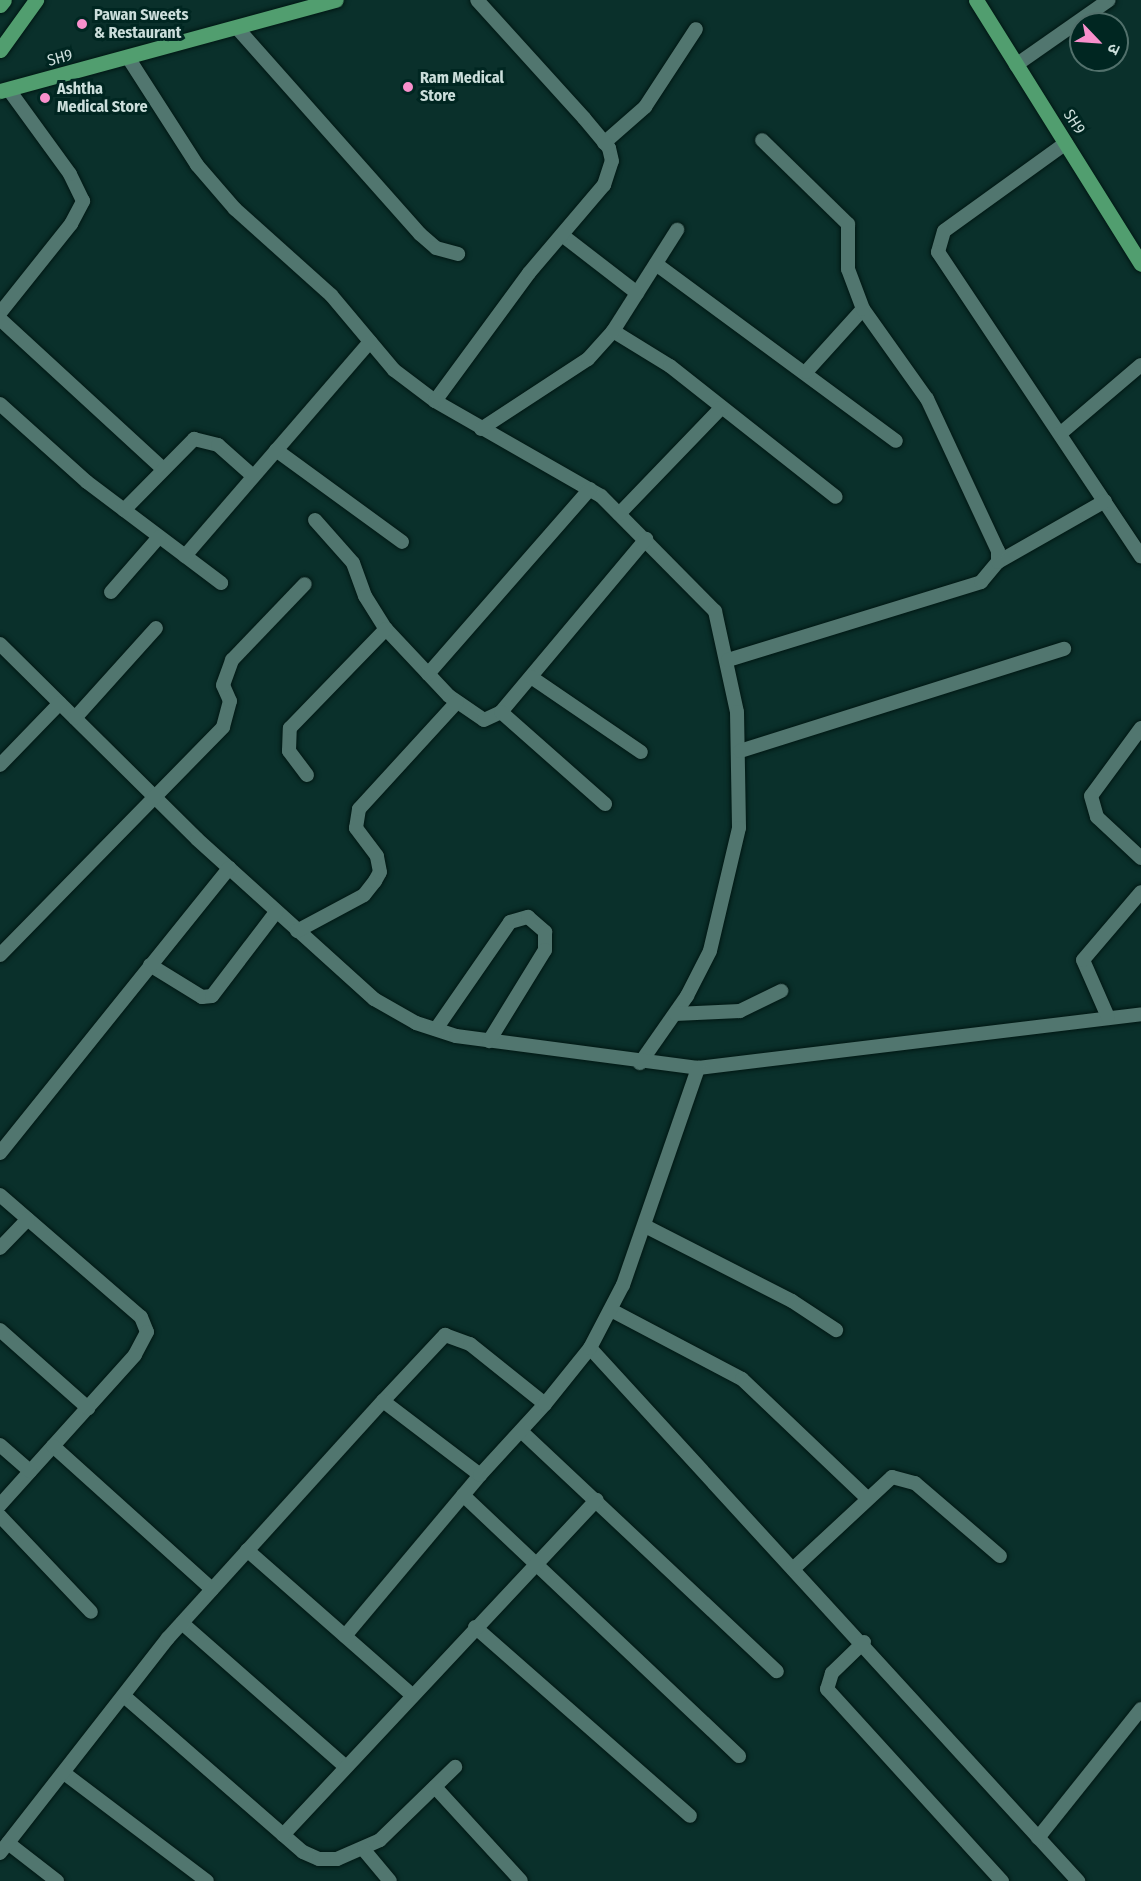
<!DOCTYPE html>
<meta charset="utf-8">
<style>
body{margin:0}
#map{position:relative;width:1141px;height:1881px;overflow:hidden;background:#0a302b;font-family:"Fira Sans Condensed","Noto Sans Devanagari",sans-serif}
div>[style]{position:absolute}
.roads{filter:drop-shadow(0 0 2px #001713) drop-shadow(0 0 2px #001713)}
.street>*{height:14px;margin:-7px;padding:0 7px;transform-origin:7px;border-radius:7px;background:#51766f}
.primary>*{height:15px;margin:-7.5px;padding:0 7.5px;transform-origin:7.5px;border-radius:7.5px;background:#519e6f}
.dots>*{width:16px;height:16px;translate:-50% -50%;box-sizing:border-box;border:3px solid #002621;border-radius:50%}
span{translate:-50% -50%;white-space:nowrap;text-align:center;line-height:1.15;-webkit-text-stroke:6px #002621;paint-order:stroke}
.poi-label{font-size:16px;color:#cbdedb;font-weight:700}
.left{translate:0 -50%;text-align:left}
.street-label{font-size:16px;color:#cbdedb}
.north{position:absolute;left:1069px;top:12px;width:60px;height:60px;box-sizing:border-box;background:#002621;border:2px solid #51706b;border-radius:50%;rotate:115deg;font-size:16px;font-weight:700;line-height:24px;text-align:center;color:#cbdedb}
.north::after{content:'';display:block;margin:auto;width:21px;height:27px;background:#f890cc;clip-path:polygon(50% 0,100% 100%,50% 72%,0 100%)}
</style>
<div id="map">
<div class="roads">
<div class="street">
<i style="left:238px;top:29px;width:274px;rotate:48.4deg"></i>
<i style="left:420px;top:234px;width:21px;rotate:41deg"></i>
<i style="left:436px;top:248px;width:23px;rotate:15deg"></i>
<i style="left:129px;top:59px;width:126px;rotate:57.3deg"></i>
<i style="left:197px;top:165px;width:58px;rotate:49.2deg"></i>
<i style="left:235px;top:209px;width:129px;rotate:41.9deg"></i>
<i style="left:331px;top:295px;width:98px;rotate:50deg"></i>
<i style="left:394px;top:370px;width:51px;rotate:37.1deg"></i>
<i style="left:435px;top:401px;width:191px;rotate:29.8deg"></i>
<i style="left:601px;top:496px;width:162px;rotate:45.3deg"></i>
<i style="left:715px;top:611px;width:103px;rotate:77.7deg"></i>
<i style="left:737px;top:712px;width:116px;rotate:89deg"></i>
<i style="left:739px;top:828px;width:126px;rotate:103.3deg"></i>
<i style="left:710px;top:951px;width:51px;rotate:117.1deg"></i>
<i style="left:687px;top:996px;width:82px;rotate:125deg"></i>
<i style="left:1016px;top:65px;width:113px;rotate:-35deg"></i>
<i style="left:604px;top:143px;width:55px;rotate:-41.3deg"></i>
<i style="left:645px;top:107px;width:93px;rotate:-56.8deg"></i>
<i style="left:1066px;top:143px;width:150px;rotate:144.2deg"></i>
<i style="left:944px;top:231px;width:22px;rotate:106deg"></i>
<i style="left:938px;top:252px;width:366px;rotate:56.3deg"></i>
<i style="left:562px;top:235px;width:95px;rotate:37.7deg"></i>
<i style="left:656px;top:264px;width:298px;rotate:36.4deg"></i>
<i style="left:0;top:313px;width:114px;rotate:-51.4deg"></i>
<i style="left:71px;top:224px;width:26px;rotate:-62deg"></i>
<i style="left:83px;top:201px;width:30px;rotate:-116deg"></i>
<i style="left:70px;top:174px;width:104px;rotate:-126deg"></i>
<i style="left:0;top:319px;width:219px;rotate:42.6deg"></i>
<i style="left:613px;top:331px;width:67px;rotate:31.6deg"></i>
<i style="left:670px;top:366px;width:211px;rotate:38.3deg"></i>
<i style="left:806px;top:372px;width:85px;rotate:-47.9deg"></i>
<i style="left:435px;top:401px;width:159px;rotate:-53.7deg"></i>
<i style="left:529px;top:273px;width:116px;rotate:-49.6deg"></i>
<i style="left:604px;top:185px;width:25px;rotate:-72deg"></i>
<i style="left:612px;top:161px;width:13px;rotate:-103deg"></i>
<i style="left:609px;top:148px;width:39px;rotate:-130deg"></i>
<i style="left:584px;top:118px;width:159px;rotate:-132.2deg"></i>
<i style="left:0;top:404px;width:117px;rotate:41.9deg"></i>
<i style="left:87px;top:482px;width:168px;rotate:37deg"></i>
<i style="left:481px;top:429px;width:128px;rotate:-33.2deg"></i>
<i style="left:588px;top:359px;width:38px;rotate:-48deg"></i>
<i style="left:613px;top:331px;width:120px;rotate:-57.6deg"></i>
<i style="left:1061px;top:433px;width:105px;rotate:-40.4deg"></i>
<i style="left:276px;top:450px;width:156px;rotate:36.1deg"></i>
<i style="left:124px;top:510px;width:100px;rotate:-45.4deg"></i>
<i style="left:194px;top:439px;width:25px;rotate:14deg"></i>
<i style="left:218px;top:445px;width:47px;rotate:41.5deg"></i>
<i style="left:619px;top:514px;width:147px;rotate:-46.1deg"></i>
<i style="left:315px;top:520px;width:57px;rotate:48.5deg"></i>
<i style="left:353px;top:563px;width:35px;rotate:70deg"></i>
<i style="left:365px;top:596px;width:39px;rotate:58deg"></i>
<i style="left:386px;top:629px;width:92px;rotate:46.8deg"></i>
<i style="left:449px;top:696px;width:42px;rotate:34.4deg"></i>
<i style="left:484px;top:720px;width:19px;rotate:-25deg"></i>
<i style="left:501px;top:712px;width:226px;rotate:-50deg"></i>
<i style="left:185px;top:556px;width:283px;rotate:-49.2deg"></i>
<i style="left:998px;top:562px;width:123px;rotate:-29.7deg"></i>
<i style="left:111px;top:592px;width:73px;rotate:-48.9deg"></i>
<i style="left:0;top:644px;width:277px;rotate:44.7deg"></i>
<i style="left:197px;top:839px;width:239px;rotate:42.1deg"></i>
<i style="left:374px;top:999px;width:48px;rotate:29.7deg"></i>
<i style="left:416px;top:1023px;width:42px;rotate:18deg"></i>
<i style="left:456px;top:1036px;width:244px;rotate:7.5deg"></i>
<i style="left:698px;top:1068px;width:446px;rotate:-6.9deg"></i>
<i style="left:728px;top:660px;width:265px;rotate:-17.1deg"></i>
<i style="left:981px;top:582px;width:26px;rotate:-50deg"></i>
<i style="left:998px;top:562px;width:11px;rotate:-90deg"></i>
<i style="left:998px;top:551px;width:168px;rotate:-115deg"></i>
<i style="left:927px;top:399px;width:110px;rotate:-125.4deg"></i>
<i style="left:863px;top:309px;width:43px;rotate:-110.6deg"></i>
<i style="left:848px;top:269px;width:45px;rotate:-90deg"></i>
<i style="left:848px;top:224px;width:120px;rotate:-135.7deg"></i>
<i style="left:428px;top:674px;width:246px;rotate:-48.8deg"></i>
<i style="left:531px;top:677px;width:133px;rotate:34.3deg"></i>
<i style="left:501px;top:712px;width:139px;rotate:41.5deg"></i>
<i style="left:75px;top:718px;width:121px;rotate:-48deg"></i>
<i style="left:1141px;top:728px;width:84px;rotate:126.3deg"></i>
<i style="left:1091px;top:796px;width:22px;rotate:74deg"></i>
<i style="left:1097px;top:817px;width:60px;rotate:43deg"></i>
<i style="left:740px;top:751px;width:340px;rotate:-17.5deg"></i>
<i style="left:0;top:765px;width:86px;rotate:-45.9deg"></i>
<i style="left:307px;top:775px;width:30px;rotate:-127deg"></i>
<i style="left:289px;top:751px;width:23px;rotate:-88deg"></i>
<i style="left:290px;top:728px;width:138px;rotate:-45.9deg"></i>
<i style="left:297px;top:931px;width:76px;rotate:-28.2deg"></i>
<i style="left:364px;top:895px;width:18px;rotate:-52deg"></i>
<i style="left:375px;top:881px;width:10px;rotate:-61deg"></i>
<i style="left:380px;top:872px;width:16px;rotate:-101deg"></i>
<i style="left:377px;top:856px;width:35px;rotate:-127deg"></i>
<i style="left:356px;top:828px;width:19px;rotate:-81deg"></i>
<i style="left:359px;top:809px;width:145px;rotate:-47.5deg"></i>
<i style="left:0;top:955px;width:319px;rotate:-45.6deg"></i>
<i style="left:223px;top:727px;width:27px;rotate:-75deg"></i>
<i style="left:230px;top:701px;width:17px;rotate:-114deg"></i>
<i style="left:223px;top:685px;width:27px;rotate:-70deg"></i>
<i style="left:232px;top:660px;width:105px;rotate:-46.2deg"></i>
<i style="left:150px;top:965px;width:61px;rotate:31.6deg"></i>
<i style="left:202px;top:997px;width:10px;rotate:-6deg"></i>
<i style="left:212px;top:996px;width:106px;rotate:-52.7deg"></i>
<i style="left:675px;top:1014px;width:65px;rotate:-2.6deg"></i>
<i style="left:740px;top:1011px;width:46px;rotate:-26deg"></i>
<i style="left:1108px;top:1017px;width:62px;rotate:-113.7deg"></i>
<i style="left:1083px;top:960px;width:89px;rotate:-49.5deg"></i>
<i style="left:436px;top:1029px;width:130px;rotate:-55.3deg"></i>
<i style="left:510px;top:922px;width:19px;rotate:-16deg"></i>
<i style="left:528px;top:917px;width:23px;rotate:41deg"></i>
<i style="left:545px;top:932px;width:18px;rotate:90deg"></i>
<i style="left:545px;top:950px;width:107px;rotate:121.6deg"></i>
<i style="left:0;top:1153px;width:366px;rotate:-51.2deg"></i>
<i style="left:0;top:1195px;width:186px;rotate:40.9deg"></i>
<i style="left:141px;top:1317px;width:16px;rotate:68deg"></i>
<i style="left:147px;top:1332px;width:26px;rotate:118deg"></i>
<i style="left:135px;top:1355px;width:202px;rotate:132deg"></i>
<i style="left:645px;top:1226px;width:165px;rotate:27deg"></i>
<i style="left:792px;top:1301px;width:53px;rotate:33.4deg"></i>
<i style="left:0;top:1248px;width:40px;rotate:-46deg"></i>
<i style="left:611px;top:1310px;width:148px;rotate:27.8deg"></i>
<i style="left:742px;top:1379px;width:171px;rotate:43.6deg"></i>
<i style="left:0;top:1330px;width:118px;rotate:41.6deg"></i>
<i style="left:590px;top:1348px;width:723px;rotate:47.52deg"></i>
<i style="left:383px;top:1401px;width:91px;rotate:-46.8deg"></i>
<i style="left:445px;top:1335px;width:27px;rotate:20deg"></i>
<i style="left:470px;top:1344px;width:96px;rotate:38.7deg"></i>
<i style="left:521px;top:1431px;width:351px;rotate:43.2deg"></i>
<i style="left:0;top:1445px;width:40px;rotate:41deg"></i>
<i style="left:53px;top:1446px;width:214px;rotate:42deg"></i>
<i style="left:463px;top:1495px;width:380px;rotate:43.4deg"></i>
<i style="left:0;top:1516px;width:132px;rotate:46.5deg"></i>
<i style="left:247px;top:1550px;width:220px;rotate:41.3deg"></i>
<i style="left:793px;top:1569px;width:135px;rotate:-42.9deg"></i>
<i style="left:892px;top:1477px;width:24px;rotate:15deg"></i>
<i style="left:915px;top:1483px;width:112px;rotate:40.7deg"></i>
<i style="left:182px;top:1623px;width:218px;rotate:41.3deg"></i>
<i style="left:475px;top:1627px;width:286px;rotate:41.3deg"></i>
<i style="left:345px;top:1636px;width:210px;rotate:-50deg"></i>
<i style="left:864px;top:1642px;width:45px;rotate:135.9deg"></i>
<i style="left:832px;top:1673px;width:17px;rotate:107deg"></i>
<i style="left:827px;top:1689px;width:260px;rotate:47.7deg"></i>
<i style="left:124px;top:1696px;width:237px;rotate:41.1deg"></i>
<i style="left:303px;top:1852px;width:17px;rotate:24deg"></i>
<i style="left:319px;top:1859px;width:18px"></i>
<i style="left:337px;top:1859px;width:47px;rotate:-23.8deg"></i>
<i style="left:380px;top:1840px;width:105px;rotate:-44.2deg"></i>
<i style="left:64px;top:1773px;width:179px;rotate:37.1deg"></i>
<i style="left:435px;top:1787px;width:127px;rotate:47.5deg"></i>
<i style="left:283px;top:1835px;width:459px;rotate:-46.9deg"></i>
<i style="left:1038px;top:1838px;width:165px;rotate:-51.4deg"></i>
<i style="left:8px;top:1843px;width:62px;rotate:37.8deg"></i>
<i style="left:364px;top:1850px;width:40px;rotate:50deg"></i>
<i style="left:0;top:1853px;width:273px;rotate:-52deg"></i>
<i style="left:168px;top:1638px;width:320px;rotate:-47.8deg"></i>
<i style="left:383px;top:1401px;width:122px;rotate:37.3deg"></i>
<i style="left:480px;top:1475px;width:96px;rotate:-47.5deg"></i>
<i style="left:545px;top:1404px;width:72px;rotate:-51.2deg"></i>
<i style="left:590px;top:1348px;width:71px;rotate:-62.4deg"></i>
<i style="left:623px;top:1285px;width:230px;rotate:-70.9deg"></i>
</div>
<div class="primary">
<i style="left:976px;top:0;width:311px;rotate:58deg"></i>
<i style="left:0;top:5px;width:6px;rotate:-51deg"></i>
<i style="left:0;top:50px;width:62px;rotate:-54.2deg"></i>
<i style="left:0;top:91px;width:348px;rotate:-15.2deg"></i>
</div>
</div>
<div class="dots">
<i style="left:82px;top:24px;background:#f890cc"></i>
<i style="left:408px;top:87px;background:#f890cc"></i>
<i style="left:45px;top:98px;background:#f890cc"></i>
</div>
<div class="poi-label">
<span class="left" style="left:94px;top:24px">Pawan Sweets<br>&amp; Restaurant</span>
<span class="left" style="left:420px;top:87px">Ram Medical<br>Store</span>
<span class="left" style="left:57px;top:98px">Ashtha<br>Medical Store</span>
</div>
<div class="street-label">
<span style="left:60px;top:58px;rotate:-15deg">SH9</span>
<span style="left:1074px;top:122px;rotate:57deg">SH9</span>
</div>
<div class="north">उ</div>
</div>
